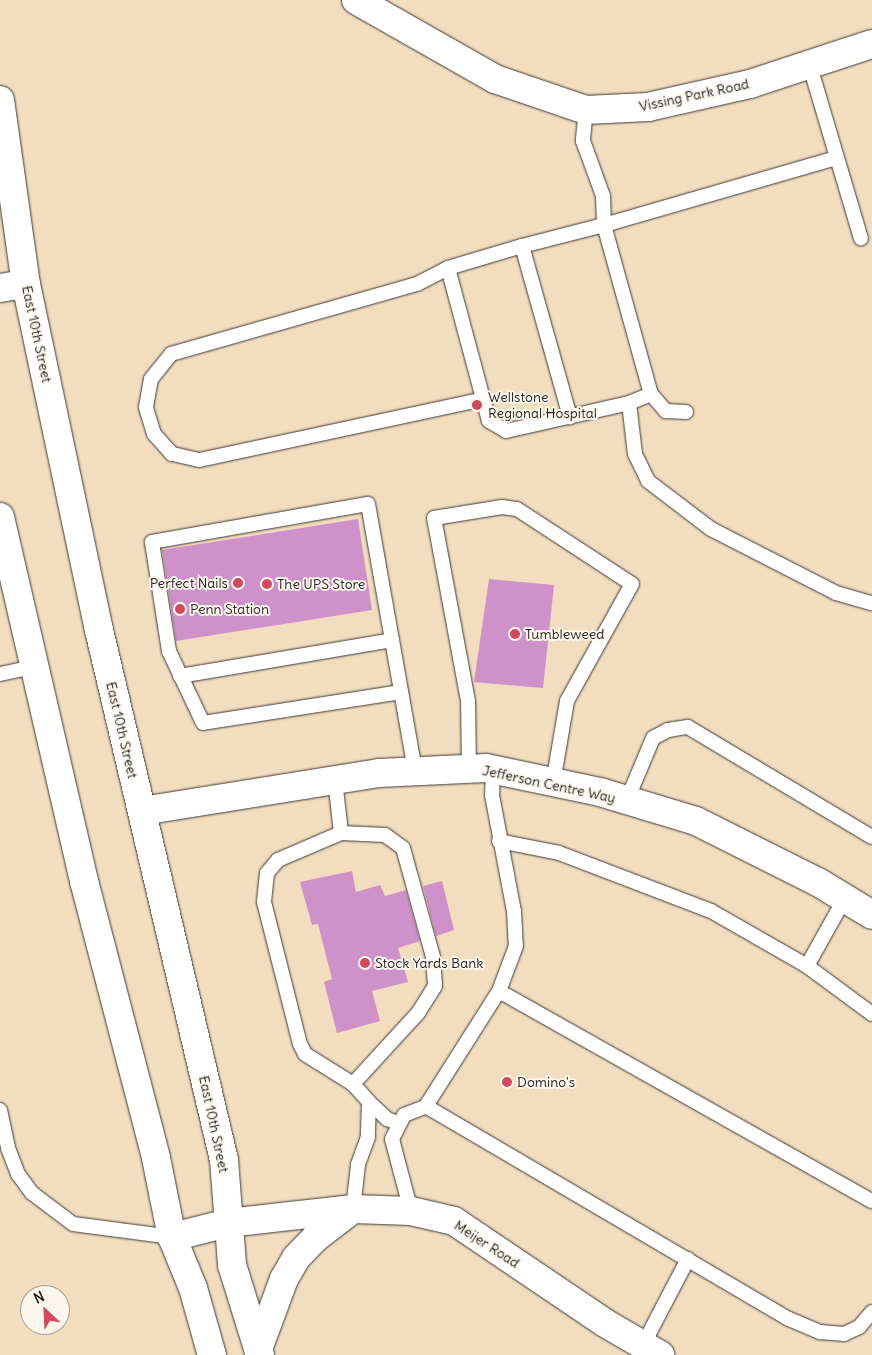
<!DOCTYPE html>
<style>
body{margin:0}
#map{position:relative;width:872px;height:1355px;overflow:hidden;background:#f2ddbf;font-family:Delius,sans-serif}
div>[style]{position:absolute}
.building>*{inset:0;background:#cf91ca}
.roads{filter:drop-shadow(0 0 1px #3c3934) drop-shadow(0 0 1px #3c3934)}
.service>*{height:14px;margin:-7px;padding:0 7px;transform-origin:7px;border-radius:7px;background:#fff}
.minor>*{height:28px;margin:-14px;padding:0 14px;transform-origin:14px;border-radius:14px;background:#fff}
.primary>*{height:28px;margin:-14px;padding:0 14px;transform-origin:14px;border-radius:14px;background:#fff}
.dots>*{width:14px;height:14px;translate:-50% -50%;box-sizing:border-box;border:2px solid #fbf7ec;border-radius:50%}
span{translate:-50% -50%;white-space:nowrap;text-align:center;line-height:1.15;-webkit-text-stroke:4px #fbf7ec;paint-order:stroke}
.street-label{font-size:14px;color:#1c1c1c}
.poi-label{font-size:14px;color:#1c1c1c}
.left{translate:0 -50%;text-align:left}
.right{translate:-100% -50%;text-align:right}
.north{position:absolute;left:20px;top:1285px;width:50px;height:50px;box-sizing:border-box;background:#fbf7ec;border:1px solid #a29f99;border-radius:50%;rotate:335deg;font-size:14px;font-weight:700;line-height:20px;text-align:center;color:#1c1c1c}
.north::after{content:'';display:block;margin:auto;width:18px;height:22px;background:#d1495b;clip-path:polygon(50% 0,100% 100%,50% 72%,0 100%)}
</style>
<div id="map">
<div class="building">
<i style="clip-path:polygon(358px 519px,372px 610px,176px 641px,162px 550px)"></i>
<i style="clip-path:polygon(489px 579px,554px 585px,543px 688px,474px 682px)"></i>
<i style="clip-path:polygon(352px 871px,356px 892px,380px 885px,385px 896px,406px 890px,420px 941px,398px 948px,408px 982px,372px 991px,380px 1021px,337px 1033px,324px 982px,332px 979px,318px 924px,312px 925px,300px 882px)"></i>
<i style="clip-path:polygon(442px 881px,454px 930px,436px 936px,423px 886px)"></i>
</div>
<div class="roads">
<div class="service">
<i style="left:809px;top:63px;width:183px;rotate:73.5deg"></i>
<i style="left:586px;top:110px;width:31px;rotate:96deg"></i>
<i style="left:583px;top:141px;width:59px;rotate:70deg"></i>
<i style="left:603px;top:196px;width:29px;rotate:88deg"></i>
<i style="left:604px;top:225px;width:175px;rotate:74.5deg"></i>
<i style="left:651px;top:394px;width:23px;rotate:49deg"></i>
<i style="left:666px;top:411px;width:20px;rotate:3deg"></i>
<i style="left:522px;top:246px;width:178px;rotate:74.3deg"></i>
<i style="left:448px;top:268px;width:158px;rotate:75deg"></i>
<i style="left:489px;top:421px;width:20px;rotate:30deg"></i>
<i style="left:506px;top:431px;width:126px;rotate:-12.8deg"></i>
<i style="left:629px;top:403px;width:24px;rotate:-22deg"></i>
<i style="left:484px;top:399px;width:291px;rotate:167.9deg"></i>
<i style="left:199px;top:460px;width:28px;rotate:-167deg"></i>
<i style="left:172px;top:454px;width:27px;rotate:-132deg"></i>
<i style="left:154px;top:434px;width:28px;rotate:-107deg"></i>
<i style="left:146px;top:407px;width:28px;rotate:-80deg"></i>
<i style="left:151px;top:379px;width:32px;rotate:-51deg"></i>
<i style="left:171px;top:354px;width:256px;rotate:-15.9deg"></i>
<i style="left:417px;top:284px;width:35px;rotate:-27deg"></i>
<i style="left:448px;top:268px;width:77px;rotate:-16.6deg"></i>
<i style="left:522px;top:246px;width:85px;rotate:-14.4deg"></i>
<i style="left:604px;top:225px;width:241px;rotate:-16.1deg"></i>
<i style="left:629px;top:403px;width:51px;rotate:83.3deg"></i>
<i style="left:635px;top:454px;width:30px;rotate:64deg"></i>
<i style="left:648px;top:481px;width:79px;rotate:37.3deg"></i>
<i style="left:711px;top:529px;width:140px;rotate:27.1deg"></i>
<i style="left:836px;top:593px;width:37px;rotate:16deg"></i>
<i style="left:0;top:674px;width:35px;rotate:-12deg"></i>
<i style="left:180px;top:676px;width:215px;rotate:-9.6deg"></i>
<i style="left:401px;top:692px;width:200px;rotate:171.1deg"></i>
<i style="left:203px;top:723px;width:80px;rotate:-115.3deg"></i>
<i style="left:169px;top:651px;width:110px;rotate:-98.9deg"></i>
<i style="left:152px;top:542px;width:219px;rotate:-10deg"></i>
<i style="left:368px;top:504px;width:138px;rotate:80deg"></i>
<i style="left:392px;top:640px;width:133px;rotate:80deg"></i>
<i style="left:469px;top:769px;width:68px;rotate:-90.8deg"></i>
<i style="left:468px;top:701px;width:186px;rotate:-100.5deg"></i>
<i style="left:434px;top:518px;width:69px;rotate:-9.2deg"></i>
<i style="left:502px;top:507px;width:15px;rotate:8deg"></i>
<i style="left:517px;top:509px;width:137px;rotate:33.1deg"></i>
<i style="left:632px;top:584px;width:134px;rotate:119.1deg"></i>
<i style="left:567px;top:701px;width:83px;rotate:99.7deg"></i>
<i style="left:493px;top:770px;width:25px;rotate:92deg"></i>
<i style="left:492px;top:795px;width:118px;rotate:79.3deg"></i>
<i style="left:514px;top:911px;width:35px;rotate:87deg"></i>
<i style="left:516px;top:946px;width:48px;rotate:110.7deg"></i>
<i style="left:499px;top:991px;width:133px;rotate:122.4deg"></i>
<i style="left:428px;top:1103px;width:5px;rotate:79deg"></i>
<i style="left:429px;top:1108px;width:417px;rotate:30.4deg"></i>
<i style="left:789px;top:1319px;width:34px;rotate:23deg"></i>
<i style="left:820px;top:1332px;width:24px;rotate:5deg"></i>
<i style="left:844px;top:1334px;width:17px;rotate:-25deg"></i>
<i style="left:859px;top:1327px;width:20px;rotate:-49deg"></i>
<i style="left:335px;top:780px;width:53px;rotate:83.5deg"></i>
<i style="left:341px;top:833px;width:69px;rotate:156.8deg"></i>
<i style="left:278px;top:860px;width:17px;rotate:130deg"></i>
<i style="left:267px;top:873px;width:29px;rotate:96deg"></i>
<i style="left:264px;top:902px;width:146px;rotate:75.8deg"></i>
<i style="left:300px;top:1044px;width:11px;rotate:63deg"></i>
<i style="left:305px;top:1054px;width:57px;rotate:32deg"></i>
<i style="left:353px;top:1084px;width:24px;rotate:48deg"></i>
<i style="left:369px;top:1102px;width:35px;rotate:92deg"></i>
<i style="left:368px;top:1137px;width:30px;rotate:110deg"></i>
<i style="left:358px;top:1165px;width:44px;rotate:96.5deg"></i>
<i style="left:627px;top:800px;width:67px;rotate:-67.2deg"></i>
<i style="left:653px;top:738px;width:17px;rotate:-28deg"></i>
<i style="left:668px;top:730px;width:20px;rotate:-9deg"></i>
<i style="left:688px;top:727px;width:214px;rotate:30.9deg"></i>
<i style="left:341px;top:833px;width:44px;rotate:2.6deg"></i>
<i style="left:385px;top:835px;width:22px;rotate:36deg"></i>
<i style="left:403px;top:848px;width:113px;rotate:74.6deg"></i>
<i style="left:433px;top:957px;width:29px;rotate:86deg"></i>
<i style="left:435px;top:986px;width:32px;rotate:122deg"></i>
<i style="left:418px;top:1013px;width:96px;rotate:132.5deg"></i>
<i style="left:499px;top:841px;width:61px;rotate:11.3deg"></i>
<i style="left:559px;top:853px;width:163px;rotate:20.9deg"></i>
<i style="left:711px;top:911px;width:111px;rotate:29.8deg"></i>
<i style="left:807px;top:966px;width:81px;rotate:36.4deg"></i>
<i style="left:807px;top:966px;width:78px;rotate:-60.8deg"></i>
<i style="left:499px;top:991px;width:428px;rotate:29.4deg"></i>
<i style="left:369px;top:1102px;width:25px;rotate:43deg"></i>
<i style="left:387px;top:1119px;width:12px;rotate:20deg"></i>
<i style="left:0;top:1110px;width:39px;rotate:78deg"></i>
<i style="left:8px;top:1148px;width:28px;rotate:69deg"></i>
<i style="left:18px;top:1174px;width:24px;rotate:54deg"></i>
<i style="left:32px;top:1193px;width:51px;rotate:37.1deg"></i>
<i style="left:73px;top:1224px;width:100px;rotate:7.5deg"></i>
<i style="left:411px;top:1211px;width:74px;rotate:-104.8deg"></i>
<i style="left:392px;top:1139px;width:27px;rotate:-63deg"></i>
<i style="left:404px;top:1115px;width:25px;rotate:-21deg"></i>
<i style="left:643px;top:1345px;width:97px;rotate:-62.4deg"></i>
</div>
<div class="minor">
<i style="left:356px;top:0;width:160px;rotate:29.6deg"></i>
<i style="left:495px;top:79px;width:96px;rotate:18.8deg"></i>
<i style="left:586px;top:110px;width:62px;rotate:-2.8deg"></i>
<i style="left:648px;top:107px;width:105px;rotate:-12.7deg"></i>
<i style="left:750px;top:84px;width:128px;rotate:-18.2deg"></i>
<i style="left:0;top:288px;width:26px;rotate:-9deg"></i>
<i style="left:142px;top:811px;width:240px;rotate:-9.1deg"></i>
<i style="left:379px;top:773px;width:107px;rotate:-2.7deg"></i>
<i style="left:486px;top:768px;width:116px;rotate:11.9deg"></i>
<i style="left:600px;top:792px;width:100px;rotate:16.8deg"></i>
<i style="left:696px;top:821px;width:136px;rotate:26.6deg"></i>
<i style="left:818px;top:882px;width:63px;rotate:31.4deg"></i>
<i style="left:172px;top:1237px;width:58px;rotate:-14deg"></i>
<i style="left:228px;top:1223px;width:126px;rotate:-6.4deg"></i>
<i style="left:353px;top:1209px;width:58px;rotate:2deg"></i>
<i style="left:411px;top:1211px;width:44px;rotate:13.1deg"></i>
<i style="left:454px;top:1221px;width:182px;rotate:34deg"></i>
<i style="left:605px;top:1323px;width:64px;rotate:30.2deg"></i>
</div>
<div class="primary">
<i style="left:0;top:100px;width:186px;rotate:82deg"></i>
<i style="left:26px;top:284px;width:354px;rotate:78.1deg"></i>
<i style="left:99px;top:630px;width:545px;rotate:76.73deg"></i>
<i style="left:224px;top:1160px;width:105px;rotate:85.6deg"></i>
<i style="left:232px;top:1265px;width:94px;rotate:72.7deg"></i>
<i style="left:0;top:517px;width:374px;rotate:77deg"></i>
<i style="left:84px;top:881px;width:286px;rotate:75.4deg"></i>
<i style="left:156px;top:1158px;width:81px;rotate:78.6deg"></i>
<i style="left:172px;top:1237px;width:55px;rotate:67.6deg"></i>
<i style="left:193px;top:1288px;width:70px;rotate:74.2deg"></i>
<i style="left:258px;top:1349px;width:75px;rotate:-69.6deg"></i>
<i style="left:284px;top:1279px;width:24px;rotate:-60deg"></i>
<i style="left:296px;top:1258px;width:28px;rotate:-46deg"></i>
<i style="left:315px;top:1238px;width:48px;rotate:-37.3deg"></i>
</div>
</div>
<div class="dots">
<i style="left:477px;top:405px;background:#d1495b"></i>
<i style="left:238px;top:583px;background:#d1495b"></i>
<i style="left:267px;top:584px;background:#d1495b"></i>
<i style="left:180px;top:609px;background:#d1495b"></i>
<i style="left:515px;top:634px;background:#d1495b"></i>
<i style="left:365px;top:963px;background:#d1495b"></i>
<i style="left:507px;top:1082px;background:#d1495b"></i>
</div>
<div class="street-label">
<span style="left:694px;top:95px;rotate:-12deg">Vissing Park Road</span>
<span style="left:37px;top:334px;rotate:78deg">East 10th Street</span>
<span style="left:122px;top:730px;rotate:77deg">East 10th Street</span>
<span style="left:549px;top:784px;rotate:12deg">Jefferson Centre Way</span>
<span style="left:214px;top:1124px;rotate:78deg">East 10th Street</span>
<span style="left:487px;top:1244px;rotate:33deg">Meijer Road</span>
</div>
<div class="poi-label">
<span class="left" style="left:488px;top:405px">Wellstone<br>Regional Hospital</span>
<span class="right" style="left:228px;top:583px">Perfect Nails</span>
<span class="left" style="left:277px;top:584px">The UPS Store</span>
<span class="left" style="left:190px;top:609px">Penn Station</span>
<span class="left" style="left:525px;top:634px">Tumbleweed</span>
<span class="left" style="left:375px;top:963px">Stock Yards Bank</span>
<span class="left" style="left:517px;top:1082px">Domino's</span>
</div>
<div class="north">N</div>
</div>
